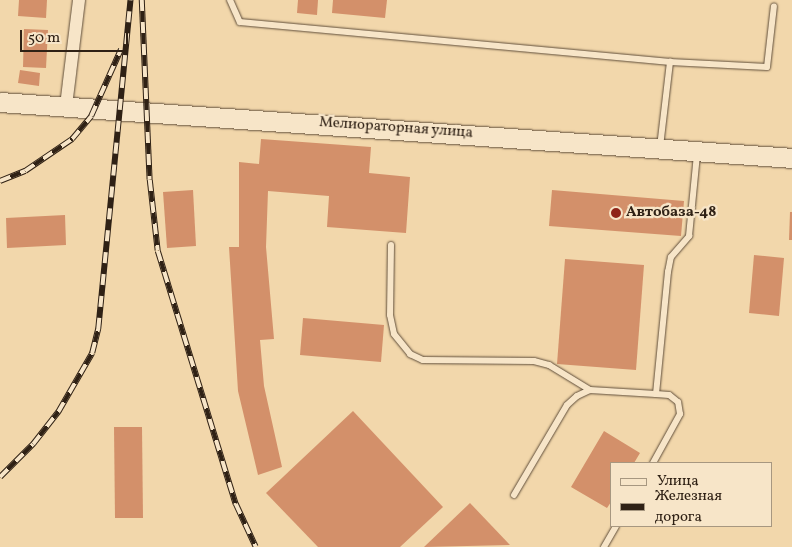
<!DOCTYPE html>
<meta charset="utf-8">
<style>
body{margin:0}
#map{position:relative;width:792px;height:547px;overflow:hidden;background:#f2d7ab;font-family:Vollkorn,serif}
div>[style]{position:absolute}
.building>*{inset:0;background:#d3906a}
.roads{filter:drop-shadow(0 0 1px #604e3a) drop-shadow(0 0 1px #604e3a)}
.lane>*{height:6px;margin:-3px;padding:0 3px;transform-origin:3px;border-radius:3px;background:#f7e5c8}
.street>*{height:12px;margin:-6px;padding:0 6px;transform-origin:6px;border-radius:6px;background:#f7e5c8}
.secondary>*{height:19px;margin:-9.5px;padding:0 9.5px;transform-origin:9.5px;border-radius:9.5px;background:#f7e5c8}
.rail>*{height:5.5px;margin-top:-2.75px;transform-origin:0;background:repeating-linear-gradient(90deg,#f7e5c8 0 11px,#2f2115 0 22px);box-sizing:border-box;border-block:1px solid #2f2115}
.dots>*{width:14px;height:14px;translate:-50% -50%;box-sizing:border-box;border:2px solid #f7e5c8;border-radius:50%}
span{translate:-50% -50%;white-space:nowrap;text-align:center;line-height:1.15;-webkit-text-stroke:4.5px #f7e5c8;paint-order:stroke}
.street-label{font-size:15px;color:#2f2115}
.poi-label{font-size:15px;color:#2f2115;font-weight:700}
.left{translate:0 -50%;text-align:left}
.legend{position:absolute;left:610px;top:462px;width:162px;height:65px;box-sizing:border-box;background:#f7e5c8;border:1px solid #a79780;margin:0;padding:6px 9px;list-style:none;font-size:15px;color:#2f2115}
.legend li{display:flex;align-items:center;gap:10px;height:25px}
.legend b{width:25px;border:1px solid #a79780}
.scale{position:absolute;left:20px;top:30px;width:108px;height:22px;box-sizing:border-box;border:2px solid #2f2115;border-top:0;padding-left:6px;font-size:15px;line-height:18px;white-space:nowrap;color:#2f2115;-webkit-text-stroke:4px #f7e5c8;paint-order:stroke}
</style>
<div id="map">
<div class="building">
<i style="clip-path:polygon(19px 0,47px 0,46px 18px,18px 16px)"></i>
<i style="clip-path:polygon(298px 0,318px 0,317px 15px,297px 13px)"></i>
<i style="clip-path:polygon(333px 0,387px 0,385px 18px,332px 13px)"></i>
<i style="clip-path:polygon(24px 29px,48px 30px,46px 68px,23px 67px)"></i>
<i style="clip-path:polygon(20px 70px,40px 73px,39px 86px,18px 83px)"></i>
<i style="clip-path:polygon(261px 139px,371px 147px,369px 173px,410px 177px,406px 233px,327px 227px,329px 196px,268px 191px,266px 247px,274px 339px,260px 340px,264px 386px,282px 467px,258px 475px,238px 391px,229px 247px,239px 247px,239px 162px,259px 164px)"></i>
<i style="clip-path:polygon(193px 190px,196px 246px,167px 248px,163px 192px)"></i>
<i style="clip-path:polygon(552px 190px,684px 201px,681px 236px,549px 226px)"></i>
<i style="clip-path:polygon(790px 212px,792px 212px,792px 240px,789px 240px)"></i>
<i style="clip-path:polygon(65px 215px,66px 245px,7px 248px,6px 218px)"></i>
<i style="clip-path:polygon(754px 255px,784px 258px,779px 316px,749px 313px)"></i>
<i style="clip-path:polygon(565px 259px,644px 265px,636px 370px,557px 364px)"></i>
<i style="clip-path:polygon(303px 318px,384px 325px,381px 362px,300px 355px)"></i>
<i style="clip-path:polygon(353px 411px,443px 507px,400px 547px,318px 547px,266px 493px)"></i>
<i style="clip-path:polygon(114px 427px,142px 427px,143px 518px,115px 518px)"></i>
<i style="clip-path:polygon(604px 431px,640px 453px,634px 463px,611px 463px,611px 502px,607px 508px,571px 487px)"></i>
<i style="clip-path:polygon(470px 503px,510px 545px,424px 547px)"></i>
</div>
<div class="roads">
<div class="lane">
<i style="left:230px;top:0;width:24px;rotate:66deg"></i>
<i style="left:240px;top:22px;width:432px;rotate:5.3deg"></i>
<i style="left:660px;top:147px;width:86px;rotate:-83.3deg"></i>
<i style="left:670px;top:62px;width:97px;rotate:3deg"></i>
<i style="left:767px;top:67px;width:61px;rotate:-83.5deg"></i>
<i style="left:391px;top:245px;width:70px;rotate:90.8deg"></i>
<i style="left:390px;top:315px;width:19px;rotate:78deg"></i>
<i style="left:394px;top:334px;width:26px;rotate:51deg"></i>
<i style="left:410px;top:354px;width:14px;rotate:25deg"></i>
<i style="left:423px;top:360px;width:111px;rotate:0.5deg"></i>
<i style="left:534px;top:361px;width:16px;rotate:15deg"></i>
<i style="left:549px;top:365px;width:48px;rotate:31.4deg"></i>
<i style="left:653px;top:463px;width:56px;rotate:-61.1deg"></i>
<i style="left:680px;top:414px;width:12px;rotate:-99deg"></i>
<i style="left:678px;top:402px;width:11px;rotate:-142deg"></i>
<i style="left:669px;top:395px;width:13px;rotate:-176deg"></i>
<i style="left:514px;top:495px;width:104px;rotate:-59.5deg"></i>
<i style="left:567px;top:405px;width:13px;rotate:-42deg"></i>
<i style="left:577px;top:396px;width:14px;rotate:-25deg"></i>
<i style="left:590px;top:390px;width:66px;rotate:3.5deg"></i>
<i style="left:656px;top:394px;width:123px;rotate:-84.4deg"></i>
<i style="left:668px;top:272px;width:15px;rotate:-79deg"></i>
<i style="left:671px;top:257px;width:28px;rotate:-49deg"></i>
<i style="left:689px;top:236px;width:82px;rotate:-84.4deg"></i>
<i style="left:604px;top:547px;width:24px;rotate:-60deg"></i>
</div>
<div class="street">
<i style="left:66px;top:106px;width:107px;rotate:-83deg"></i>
</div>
<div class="secondary">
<i style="left:0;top:102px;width:794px;rotate:4.04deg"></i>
</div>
</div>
<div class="rail">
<i style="left:142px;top:0;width:180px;rotate:87.5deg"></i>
<i style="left:150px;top:180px;width:71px;rotate:83.6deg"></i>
<i style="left:158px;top:251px;width:265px;rotate:72.9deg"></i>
<i style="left:236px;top:504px;width:47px;rotate:65.1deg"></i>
<i style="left:0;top:181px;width:27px;rotate:-22deg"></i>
<i style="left:25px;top:171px;width:57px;rotate:-34.2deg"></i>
<i style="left:72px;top:139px;width:30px;rotate:-50deg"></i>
<i style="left:91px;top:116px;width:73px;rotate:-65.9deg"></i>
<i style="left:0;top:477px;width:47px;rotate:-45deg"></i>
<i style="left:33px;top:444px;width:41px;rotate:-52deg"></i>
<i style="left:58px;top:412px;width:68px;rotate:-60deg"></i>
<i style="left:92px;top:353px;width:25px;rotate:-76deg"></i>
<i style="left:98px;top:329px;width:331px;rotate:-84.4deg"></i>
</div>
<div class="dots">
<i style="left:616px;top:213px;background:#8f2418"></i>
</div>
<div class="street-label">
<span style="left:396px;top:128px;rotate:4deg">Мелиораторная улица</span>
</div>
<div class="poi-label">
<span class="left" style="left:626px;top:213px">Автобаза-48</span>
</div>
<ul class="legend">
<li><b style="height:6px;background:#f7e5c8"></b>Улица</li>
<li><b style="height:6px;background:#2f2115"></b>Железная дорога</li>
</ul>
<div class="scale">50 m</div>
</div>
